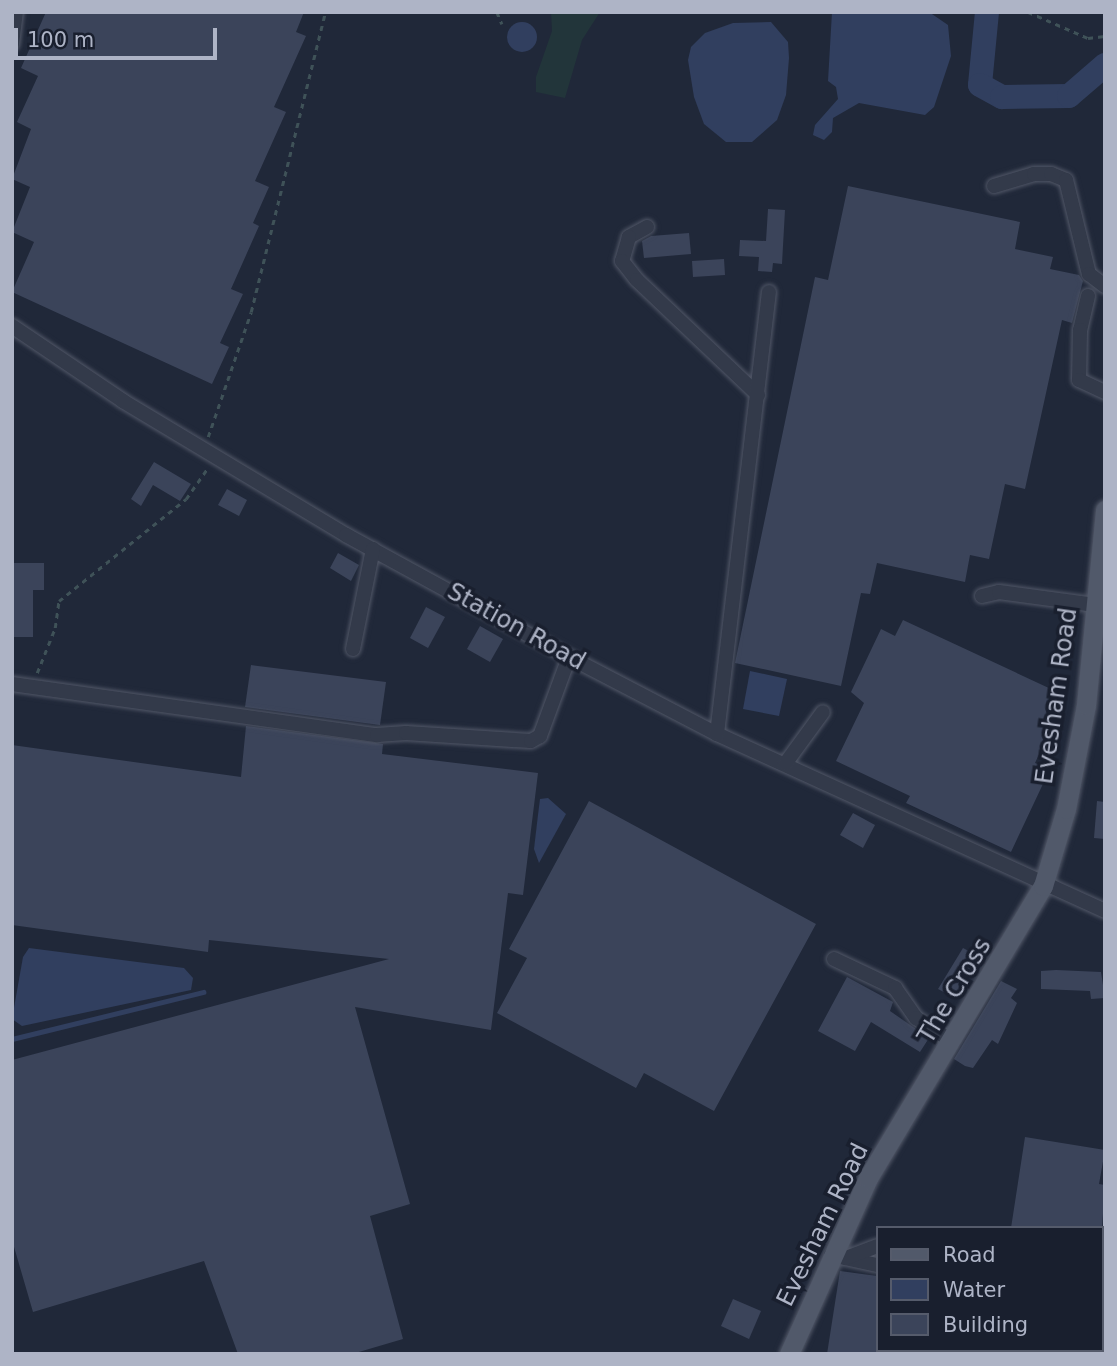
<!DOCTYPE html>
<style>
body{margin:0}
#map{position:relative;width:1117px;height:1366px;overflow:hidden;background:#202839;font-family:"DejaVu Sans",sans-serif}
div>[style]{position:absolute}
.green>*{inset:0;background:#22353a}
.water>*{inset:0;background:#313f5f}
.round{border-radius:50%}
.stream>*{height:4.5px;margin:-2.25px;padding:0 2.25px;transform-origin:2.25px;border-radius:2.25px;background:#313f5f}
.river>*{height:24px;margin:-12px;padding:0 12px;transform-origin:12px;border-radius:12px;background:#313f5f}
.building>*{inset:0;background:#3b445a}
.path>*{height:2.5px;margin-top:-1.25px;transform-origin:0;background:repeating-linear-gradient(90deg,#3f5258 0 5px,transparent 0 10px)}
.roads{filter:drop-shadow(0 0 2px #515767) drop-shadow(0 0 2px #515767)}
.minor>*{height:14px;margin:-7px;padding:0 7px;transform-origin:7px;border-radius:7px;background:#333a4a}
.major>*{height:19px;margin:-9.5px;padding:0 9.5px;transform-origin:9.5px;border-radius:9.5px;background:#51596a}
span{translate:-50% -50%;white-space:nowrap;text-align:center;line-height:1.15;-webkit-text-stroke:7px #191f2e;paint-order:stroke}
.street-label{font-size:24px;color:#aeb4c6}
.frame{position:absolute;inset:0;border:14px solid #aeb4c6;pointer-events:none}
.legend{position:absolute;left:876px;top:1226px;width:228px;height:126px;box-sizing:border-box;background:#191f2e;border:2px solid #555b6b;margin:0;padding:9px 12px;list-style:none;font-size:21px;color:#aeb4c6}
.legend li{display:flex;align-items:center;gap:14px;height:35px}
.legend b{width:35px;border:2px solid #555b6b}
.scale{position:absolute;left:14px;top:28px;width:203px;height:32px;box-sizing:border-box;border:4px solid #aeb4c6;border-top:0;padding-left:9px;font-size:21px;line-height:24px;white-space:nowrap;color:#aeb4c6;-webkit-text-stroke:5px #191f2e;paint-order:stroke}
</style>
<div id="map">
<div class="green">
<i style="clip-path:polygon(551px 12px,600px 12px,582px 40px,565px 98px,536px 92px,536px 77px,552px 31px)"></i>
</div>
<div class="water">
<i style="clip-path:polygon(832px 12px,929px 12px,948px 25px,951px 56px,934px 107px,925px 115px,859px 103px,833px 118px,832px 132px,824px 140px,813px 135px,815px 125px,838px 99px,836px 87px,828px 81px)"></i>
<i class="round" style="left:507px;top:22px;width:30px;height:30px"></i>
<i style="clip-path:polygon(771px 22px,788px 42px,789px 58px,786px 95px,777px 120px,752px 142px,726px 142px,704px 124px,694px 97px,688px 60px,691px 47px,705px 33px,733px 23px)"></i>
<i style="clip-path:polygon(750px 671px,787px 679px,779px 716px,743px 709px)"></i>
<i style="clip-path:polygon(548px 798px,566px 814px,539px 863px,534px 849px,538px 815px,540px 799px)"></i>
<i style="clip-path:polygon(29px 948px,184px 968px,193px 978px,191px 990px,22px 1026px,12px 1019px,23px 957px)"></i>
</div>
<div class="stream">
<i style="left:12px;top:1039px;width:197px;rotate:-13.8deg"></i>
</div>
<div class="river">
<i style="left:987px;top:12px;width:73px;rotate:95.5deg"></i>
<i style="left:980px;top:85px;width:25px;rotate:29deg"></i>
<i style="left:1002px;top:97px;width:67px;rotate:-0.9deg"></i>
<i style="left:1069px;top:96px;width:48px;rotate:-40.7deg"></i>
</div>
<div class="building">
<i style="clip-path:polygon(46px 12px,304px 12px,296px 32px,306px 36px,274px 107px,286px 112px,255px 181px,269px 187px,253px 223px,259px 226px,231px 289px,243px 294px,220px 343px,229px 347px,212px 384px,12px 292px,34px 242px,12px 232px,30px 187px,12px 179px,31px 129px,17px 122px,38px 76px,21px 68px)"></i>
<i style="clip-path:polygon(848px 186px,1020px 222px,1015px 249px,1053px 257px,1050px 269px,1079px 275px,1083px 281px,1072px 323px,1062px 320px,1025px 489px,1005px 484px,989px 559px,970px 555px,965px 582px,877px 563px,870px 594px,861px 593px,841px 686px,735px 663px,815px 277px,828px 280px)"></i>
<i style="clip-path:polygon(768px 209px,785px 210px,782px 264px,773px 263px,772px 272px,758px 271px,759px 257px,739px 256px,740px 240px,766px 241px)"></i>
<i style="clip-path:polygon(689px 233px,691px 254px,644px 258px,642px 241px,651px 236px)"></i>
<i style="clip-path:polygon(724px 259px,725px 275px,693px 277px,692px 261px)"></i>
<i style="clip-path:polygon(154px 462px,191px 484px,180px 501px,153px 485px,141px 506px,131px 499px)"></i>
<i style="clip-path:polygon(227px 489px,247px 500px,239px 516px,218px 505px)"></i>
<i style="clip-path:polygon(338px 553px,359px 565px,351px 581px,330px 568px)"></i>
<i style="clip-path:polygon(12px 563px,44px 563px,44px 590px,33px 590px,33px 637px,12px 637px)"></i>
<i style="clip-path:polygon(426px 607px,445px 617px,428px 648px,410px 638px)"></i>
<i style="clip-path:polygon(903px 620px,1066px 696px,1035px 763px,1050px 769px,1011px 852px,906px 803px,910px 796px,836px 761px,864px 703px,851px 692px,881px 629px,895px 636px)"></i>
<i style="clip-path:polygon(480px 626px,503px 639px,490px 662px,467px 649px)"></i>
<i style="clip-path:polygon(251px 665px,386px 682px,380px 725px,245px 707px)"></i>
<i style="clip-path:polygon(246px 726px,383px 744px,382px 754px,538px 773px,523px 895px,508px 893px,491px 1030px,355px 1007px,410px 1204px,370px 1216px,403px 1339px,352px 1354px,238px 1354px,204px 1261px,33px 1312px,12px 1240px,12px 1060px,389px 959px,209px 940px,208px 952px,12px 925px,12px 745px,241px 777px)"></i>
<i style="clip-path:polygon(589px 801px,816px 924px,714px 1111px,644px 1073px,636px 1088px,497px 1013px,527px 958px,509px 949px)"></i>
<i style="clip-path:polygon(1097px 801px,1105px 802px,1105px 839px,1094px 838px)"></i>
<i style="clip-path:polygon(853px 813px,875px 825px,863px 848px,840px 835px)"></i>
<i style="clip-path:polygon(963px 948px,978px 956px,955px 998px,938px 989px)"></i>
<i style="clip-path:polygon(1056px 970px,1101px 972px,1105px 998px,1091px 999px,1090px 991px,1041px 989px,1041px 971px)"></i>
<i style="clip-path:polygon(847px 977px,893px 1002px,890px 1011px,929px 1038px,920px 1052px,871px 1022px,855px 1051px,818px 1031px)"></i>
<i style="clip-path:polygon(1001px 981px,1017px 989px,1011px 998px,1017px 1003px,998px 1044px,992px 1040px,973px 1068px,965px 1066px,954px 1059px)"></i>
<i style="clip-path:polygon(1025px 1137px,1105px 1150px,1099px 1184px,1105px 1185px,1102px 1228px,1011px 1228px)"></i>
<i style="clip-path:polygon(840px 1271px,877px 1276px,877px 1354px,827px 1354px)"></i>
<i style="clip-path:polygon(733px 1299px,761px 1311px,749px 1339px,721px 1326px)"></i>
</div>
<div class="path">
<i style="left:497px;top:12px;width:13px;rotate:67deg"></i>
<i style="left:1028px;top:12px;width:65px;rotate:23.4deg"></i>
<i style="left:1088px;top:38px;width:17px;rotate:-7deg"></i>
<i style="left:208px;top:437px;width:132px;rotate:-71deg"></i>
<i style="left:251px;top:312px;width:309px;rotate:-76.1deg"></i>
<i style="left:37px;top:673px;width:48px;rotate:-68.2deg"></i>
<i style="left:55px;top:628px;width:27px;rotate:-82deg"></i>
<i style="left:59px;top:601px;width:163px;rotate:-38.8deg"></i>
<i style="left:186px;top:499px;width:37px;rotate:-55deg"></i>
</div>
<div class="roads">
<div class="minor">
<i style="left:12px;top:44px;width:32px;rotate:-83deg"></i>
<i style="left:994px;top:186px;width:42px;rotate:-16.7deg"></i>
<i style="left:1034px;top:174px;width:17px"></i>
<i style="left:1051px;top:174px;width:16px;rotate:22deg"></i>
<i style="left:1066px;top:180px;width:97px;rotate:76.3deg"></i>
<i style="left:1089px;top:274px;width:20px;rotate:37deg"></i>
<i style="left:647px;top:227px;width:21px;rotate:151deg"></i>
<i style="left:629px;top:237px;width:25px;rotate:106deg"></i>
<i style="left:622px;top:261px;width:24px;rotate:52deg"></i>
<i style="left:637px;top:280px;width:167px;rotate:43.5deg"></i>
<i style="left:1088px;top:296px;width:35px;rotate:103deg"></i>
<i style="left:1080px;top:330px;width:50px;rotate:91.1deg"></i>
<i style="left:1079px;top:380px;width:29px;rotate:25deg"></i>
<i style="left:12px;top:326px;width:134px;rotate:34deg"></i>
<i style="left:123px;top:401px;width:260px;rotate:31deg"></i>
<i style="left:346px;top:535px;width:254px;rotate:28.7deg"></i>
<i style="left:569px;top:657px;width:167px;rotate:27.5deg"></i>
<i style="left:717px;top:734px;width:426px;rotate:24.5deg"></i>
<i style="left:982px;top:596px;width:17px;rotate:-13deg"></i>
<i style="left:999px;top:592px;width:97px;rotate:7.7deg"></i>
<i style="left:353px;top:649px;width:102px;rotate:-78.7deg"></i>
<i style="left:12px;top:684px;width:369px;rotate:8deg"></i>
<i style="left:377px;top:735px;width:29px;rotate:-4deg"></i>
<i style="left:406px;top:733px;width:125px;rotate:3.7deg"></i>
<i style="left:531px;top:741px;width:10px;rotate:-29deg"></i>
<i style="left:540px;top:736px;width:84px;rotate:-69.8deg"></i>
<i style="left:717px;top:734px;width:445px;rotate:-83.3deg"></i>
<i style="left:785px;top:764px;width:64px;rotate:-53.8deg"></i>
<i style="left:834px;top:959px;width:68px;rotate:25.4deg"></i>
<i style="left:895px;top:988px;width:37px;rotate:55deg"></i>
<i style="left:916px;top:1018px;width:44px;rotate:33deg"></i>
<i style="left:831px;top:1255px;width:47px;rotate:12.3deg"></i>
<i style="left:846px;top:1258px;width:33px;rotate:-21deg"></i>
</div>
<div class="major">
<i style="left:789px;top:1354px;width:193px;rotate:-65.8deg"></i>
<i style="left:868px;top:1178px;width:340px;rotate:-59.1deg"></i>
<i style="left:1043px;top:886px;width:80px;rotate:-73.4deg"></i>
<i style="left:1066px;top:809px;width:106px;rotate:-79.1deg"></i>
<i style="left:1086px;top:705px;width:196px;rotate:-84.4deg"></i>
</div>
</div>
<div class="street-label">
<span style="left:516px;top:627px;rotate:29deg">Station Road</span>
<span style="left:1057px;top:696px;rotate:-82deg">Evesham Road</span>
<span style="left:955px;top:991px;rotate:-59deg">The Cross</span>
<span style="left:823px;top:1225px;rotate:-64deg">Evesham Road</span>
</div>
<div class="frame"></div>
<ul class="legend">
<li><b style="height:9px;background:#51596a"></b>Road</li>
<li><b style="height:19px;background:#313f5f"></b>Water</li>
<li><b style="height:19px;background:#3b445a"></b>Building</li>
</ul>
<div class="scale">100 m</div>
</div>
